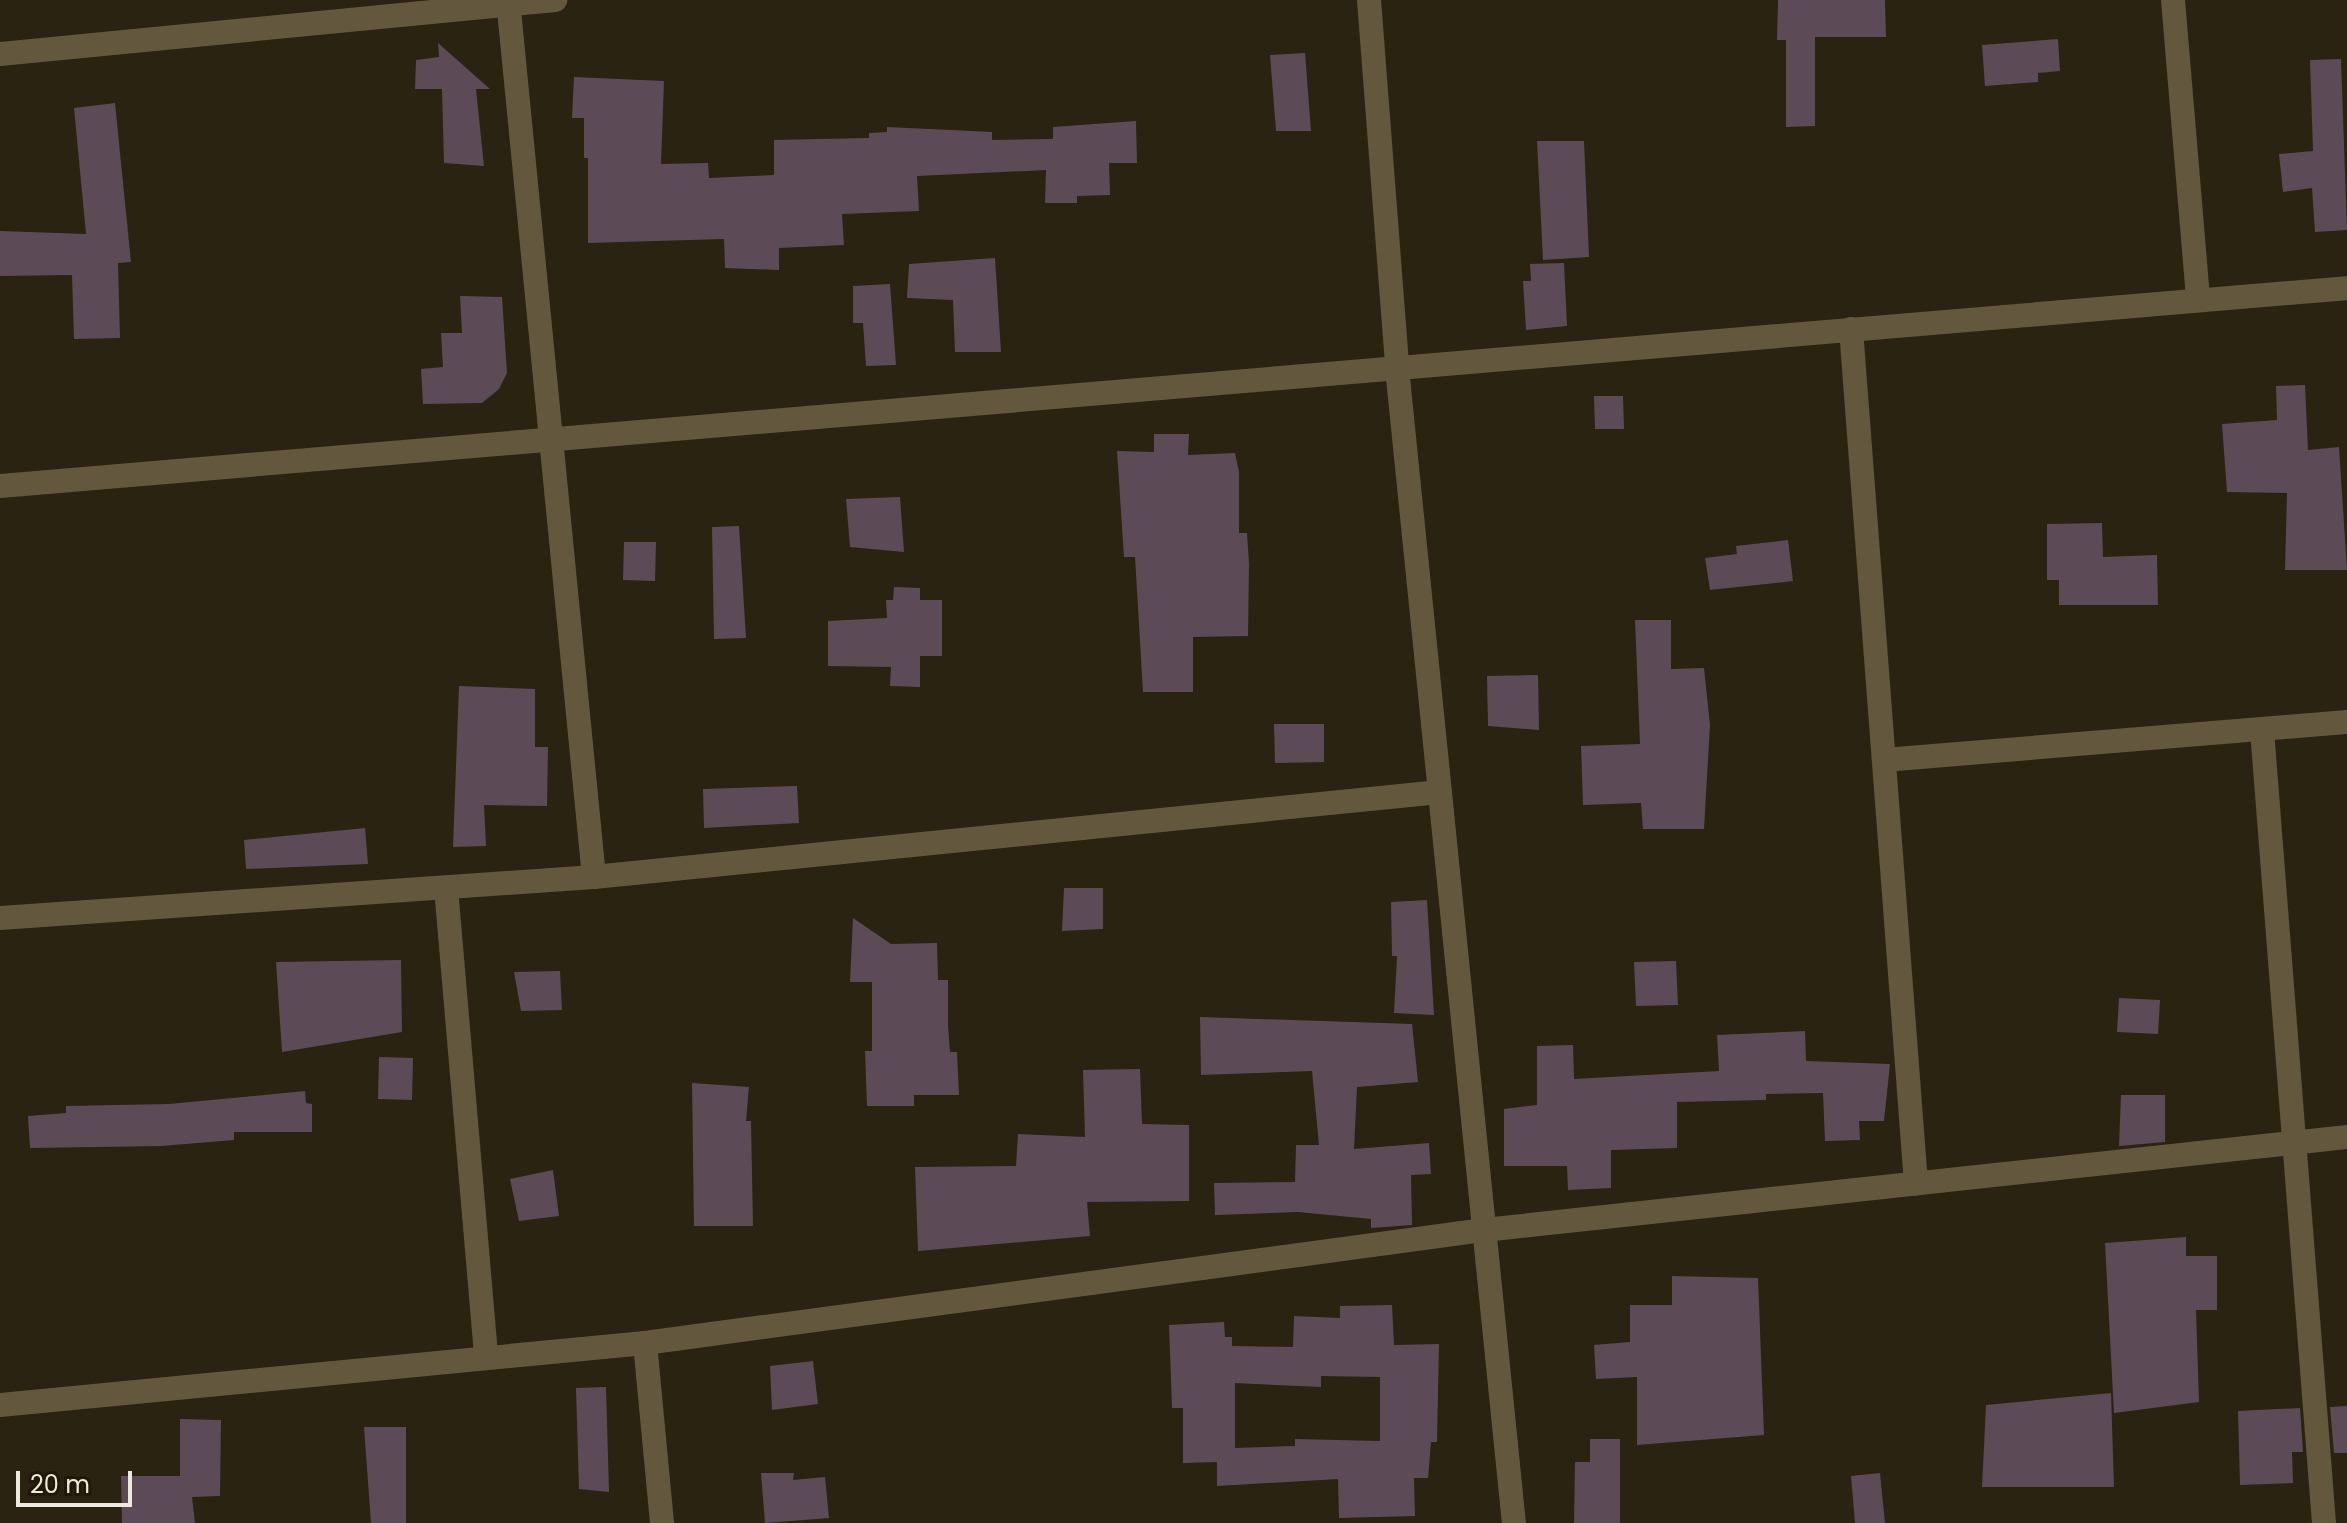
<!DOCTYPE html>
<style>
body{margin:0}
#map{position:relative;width:2347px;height:1523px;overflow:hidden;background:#2a2311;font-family:Poppins,sans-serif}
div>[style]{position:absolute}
.building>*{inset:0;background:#5c4a57}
.street>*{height:24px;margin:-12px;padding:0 12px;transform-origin:12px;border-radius:12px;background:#63573e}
span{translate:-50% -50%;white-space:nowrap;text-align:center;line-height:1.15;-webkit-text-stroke:6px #201908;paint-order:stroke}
.scale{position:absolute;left:16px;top:1471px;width:116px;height:36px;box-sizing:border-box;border:4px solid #eee9de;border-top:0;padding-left:10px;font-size:24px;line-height:28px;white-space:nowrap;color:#eee9de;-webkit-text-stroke:6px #201908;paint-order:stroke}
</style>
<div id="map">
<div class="building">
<i style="clip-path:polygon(1778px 0,1885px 0,1886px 37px,1815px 37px,1815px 126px,1786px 127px,1786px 40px,1777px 40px)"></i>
<i style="clip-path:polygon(2058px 39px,2060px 71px,2038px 73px,2038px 82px,1985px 86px,1982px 45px)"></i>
<i style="clip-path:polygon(438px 43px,490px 89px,476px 89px,484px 166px,444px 163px,442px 89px,415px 89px,416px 60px,439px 57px)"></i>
<i style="clip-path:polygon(1305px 53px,1311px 131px,1276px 131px,1270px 55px)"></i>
<i style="clip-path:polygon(2341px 59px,2347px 230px,2315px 232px,2312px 188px,2283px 192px,2279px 154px,2313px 151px,2310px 60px)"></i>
<i style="clip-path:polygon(574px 77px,664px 81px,661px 164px,708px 163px,709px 178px,774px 175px,774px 140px,869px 138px,869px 133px,887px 132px,887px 127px,992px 132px,992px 140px,1053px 139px,1053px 127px,1136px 121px,1137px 163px,1109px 163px,1110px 195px,1077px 196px,1077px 203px,1045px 203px,1046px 170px,917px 176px,919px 211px,842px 214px,844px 245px,779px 248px,779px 270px,725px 268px,724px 239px,588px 243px,588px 158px,584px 158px,584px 118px,572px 118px)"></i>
<i style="clip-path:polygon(115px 103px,131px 262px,118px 263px,120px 338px,74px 339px,72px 275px,0 276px,0 231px,86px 234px,74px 108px)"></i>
<i style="clip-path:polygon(1537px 141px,1584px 141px,1589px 257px,1543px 260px)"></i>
<i style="clip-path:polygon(995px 258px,1001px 352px,955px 352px,953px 300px,907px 298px,909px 264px)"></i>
<i style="clip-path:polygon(1564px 263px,1567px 326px,1526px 330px,1523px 281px,1531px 281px,1530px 264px)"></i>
<i style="clip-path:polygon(890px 284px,896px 365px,866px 366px,863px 323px,853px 323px,853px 286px)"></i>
<i style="clip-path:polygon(460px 296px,502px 297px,507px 373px,499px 389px,482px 403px,423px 404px,421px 369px,443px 367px,441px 333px,462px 333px)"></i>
<i style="clip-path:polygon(2305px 385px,2308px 450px,2339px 447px,2347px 570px,2285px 570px,2287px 493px,2227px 492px,2222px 424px,2277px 420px,2276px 386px)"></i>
<i style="clip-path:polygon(1594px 396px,1623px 396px,1624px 429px,1595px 429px)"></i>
<i style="clip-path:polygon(1154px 434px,1189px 434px,1188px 455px,1235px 453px,1239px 472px,1239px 533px,1247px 533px,1249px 564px,1248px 636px,1193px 637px,1193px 692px,1143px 692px,1135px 557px,1124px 557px,1117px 451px,1154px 452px)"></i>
<i style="clip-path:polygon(900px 497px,904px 552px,850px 547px,846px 499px)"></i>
<i style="clip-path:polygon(2102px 523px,2103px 557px,2157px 555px,2158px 605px,2059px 605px,2059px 580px,2047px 580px,2047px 524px)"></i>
<i style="clip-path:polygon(739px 526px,746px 638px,714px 639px,712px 527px)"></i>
<i style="clip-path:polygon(1788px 540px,1793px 581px,1710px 590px,1705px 558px,1737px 554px,1736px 546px)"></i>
<i style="clip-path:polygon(624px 542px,656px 542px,655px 581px,623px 580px)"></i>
<i style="clip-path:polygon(894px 587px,920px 588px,920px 600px,942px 600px,942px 656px,920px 656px,920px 687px,890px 686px,891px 667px,828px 666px,828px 621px,887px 618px,886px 600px,893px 600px)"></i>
<i style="clip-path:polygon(1635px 620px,1671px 620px,1671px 669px,1704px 668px,1710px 725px,1704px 829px,1643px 829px,1641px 803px,1583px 805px,1581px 746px,1640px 744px)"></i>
<i style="clip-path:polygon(1538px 675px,1539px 730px,1488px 726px,1487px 676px)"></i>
<i style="clip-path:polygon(459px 686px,535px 689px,535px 747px,548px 747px,547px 806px,484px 805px,486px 846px,453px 847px)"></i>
<i style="clip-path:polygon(1274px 724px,1324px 724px,1324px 762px,1275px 763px)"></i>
<i style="clip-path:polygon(797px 786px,799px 823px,704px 828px,703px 789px)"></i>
<i style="clip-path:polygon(365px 828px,368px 864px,246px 869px,244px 840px)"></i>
<i style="clip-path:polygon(1064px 888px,1103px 888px,1103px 929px,1062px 931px)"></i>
<i style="clip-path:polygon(1427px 900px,1434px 1015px,1394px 1013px,1397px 956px,1392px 956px,1391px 902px)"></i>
<i style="clip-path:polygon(853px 918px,891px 944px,937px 943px,938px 980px,948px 980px,948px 1026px,950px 1052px,957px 1052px,959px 1095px,914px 1095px,914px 1106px,867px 1106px,865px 1051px,872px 1051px,872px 982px,850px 982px)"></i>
<i style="clip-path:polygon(401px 960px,402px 1032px,282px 1052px,276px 962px)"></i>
<i style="clip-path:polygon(1676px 961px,1678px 1005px,1636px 1006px,1634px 962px)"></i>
<i style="clip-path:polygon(560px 971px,562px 1010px,521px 1011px,514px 972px)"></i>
<i style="clip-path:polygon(2119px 998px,2160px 1000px,2158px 1034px,2117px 1032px)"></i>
<i style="clip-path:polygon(1200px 1017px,1412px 1024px,1418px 1082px,1357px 1087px,1354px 1149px,1429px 1143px,1431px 1174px,1411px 1175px,1412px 1225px,1371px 1228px,1371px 1219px,1298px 1212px,1215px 1215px,1214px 1183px,1295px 1182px,1296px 1145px,1319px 1145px,1312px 1071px,1201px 1075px)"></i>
<i style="clip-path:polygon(1805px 1031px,1806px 1061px,1890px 1064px,1884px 1121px,1859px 1121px,1860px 1140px,1825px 1141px,1823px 1093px,1766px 1094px,1766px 1100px,1677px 1102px,1677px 1148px,1611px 1150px,1611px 1188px,1568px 1190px,1567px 1166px,1504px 1166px,1504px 1109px,1537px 1105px,1537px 1046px,1573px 1045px,1574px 1079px,1719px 1071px,1717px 1035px)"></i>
<i style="clip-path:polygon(379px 1057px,413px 1058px,412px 1100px,378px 1099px)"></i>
<i style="clip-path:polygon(1140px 1069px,1142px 1124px,1189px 1125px,1189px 1201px,1087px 1202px,1090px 1236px,918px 1251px,915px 1167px,1016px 1166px,1018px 1134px,1085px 1137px,1083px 1070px)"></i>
<i style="clip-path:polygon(692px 1083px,749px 1087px,746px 1121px,751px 1121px,753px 1226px,694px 1226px)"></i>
<i style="clip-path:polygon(305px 1091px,306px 1103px,312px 1104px,312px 1132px,234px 1132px,234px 1140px,161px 1146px,30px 1148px,28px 1116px,66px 1113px,66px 1106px,169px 1104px)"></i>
<i style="clip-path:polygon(2121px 1095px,2165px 1095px,2165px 1142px,2119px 1146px)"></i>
<i style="clip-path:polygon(553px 1170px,559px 1216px,519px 1221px,510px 1179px)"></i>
<i style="clip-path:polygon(2186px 1237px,2186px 1256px,2217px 1256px,2217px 1310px,2196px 1310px,2199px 1402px,2114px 1413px,2105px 1243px)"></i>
<i style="clip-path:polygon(1672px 1276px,1758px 1278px,1764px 1435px,1637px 1445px,1637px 1377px,1596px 1379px,1594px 1345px,1630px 1342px,1630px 1305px,1672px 1305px)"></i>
<i style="clip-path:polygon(evenodd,1392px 1305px,1394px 1345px,1439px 1344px,1437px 1442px,1431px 1442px,1428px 1478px,1414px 1478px,1415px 1516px,1339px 1518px,1338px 1479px,1217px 1486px,1217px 1462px,1183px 1463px,1183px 1408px,1172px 1408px,1169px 1325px,1224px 1322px,1225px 1337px,1232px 1337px,1232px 1346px,1293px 1347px,1294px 1316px,1340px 1318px,1340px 1306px,1392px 1305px,1321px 1376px,1380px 1377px,1380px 1441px,1295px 1439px,1295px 1446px,1235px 1448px,1235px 1383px,1321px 1387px,1321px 1376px)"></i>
<i style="clip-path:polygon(813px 1361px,818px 1404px,772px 1410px,770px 1366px)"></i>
<i style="clip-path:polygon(606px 1387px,609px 1492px,579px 1489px,576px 1388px)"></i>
<i style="clip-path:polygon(2111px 1393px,2114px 1487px,1982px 1487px,1986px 1405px)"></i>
<i style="clip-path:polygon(2347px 1406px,2347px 1453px,2334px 1453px,2330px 1407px)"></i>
<i style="clip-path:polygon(2300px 1408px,2303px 1452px,2292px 1452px,2293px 1483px,2240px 1485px,2238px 1411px)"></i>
<i style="clip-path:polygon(180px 1419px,221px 1420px,220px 1496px,192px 1497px,195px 1523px,122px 1523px,121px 1476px,180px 1476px)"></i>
<i style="clip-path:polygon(364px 1427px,406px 1427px,406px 1523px,371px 1523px)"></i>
<i style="clip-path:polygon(1590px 1439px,1620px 1439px,1620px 1523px,1574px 1523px,1575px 1462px,1590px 1462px)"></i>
<i style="clip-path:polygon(761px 1473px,794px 1473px,793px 1480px,825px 1477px,829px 1518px,765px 1523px)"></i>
<i style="clip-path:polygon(1880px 1473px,1885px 1523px,1855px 1523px,1851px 1476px)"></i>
</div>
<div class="street">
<i style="left:508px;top:0;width:881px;rotate:84.4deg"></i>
<i style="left:1369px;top:0;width:369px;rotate:85.6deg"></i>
<i style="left:1397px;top:368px;width:1161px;rotate:84.22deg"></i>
<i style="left:2173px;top:0;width:300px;rotate:85.2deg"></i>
<i style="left:0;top:54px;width:558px;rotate:-5.56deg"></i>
<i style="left:1851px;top:329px;width:857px;rotate:85.65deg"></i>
<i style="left:0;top:486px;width:2355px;rotate:-4.82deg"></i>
<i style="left:2262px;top:730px;width:795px;rotate:85.53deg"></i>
<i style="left:1884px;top:760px;width:465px;rotate:-4.7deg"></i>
<i style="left:446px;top:888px;width:471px;rotate:85.1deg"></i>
<i style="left:0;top:918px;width:595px;rotate:-3.95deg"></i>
<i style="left:594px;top:877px;width:850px;rotate:-5.74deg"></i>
<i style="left:645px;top:1343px;width:181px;rotate:84.6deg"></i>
<i style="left:0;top:1405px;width:648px;rotate:-5.49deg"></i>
<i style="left:645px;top:1343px;width:847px;rotate:-7.67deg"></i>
<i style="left:1484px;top:1230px;width:868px;rotate:-6.15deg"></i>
</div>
<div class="scale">20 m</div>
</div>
